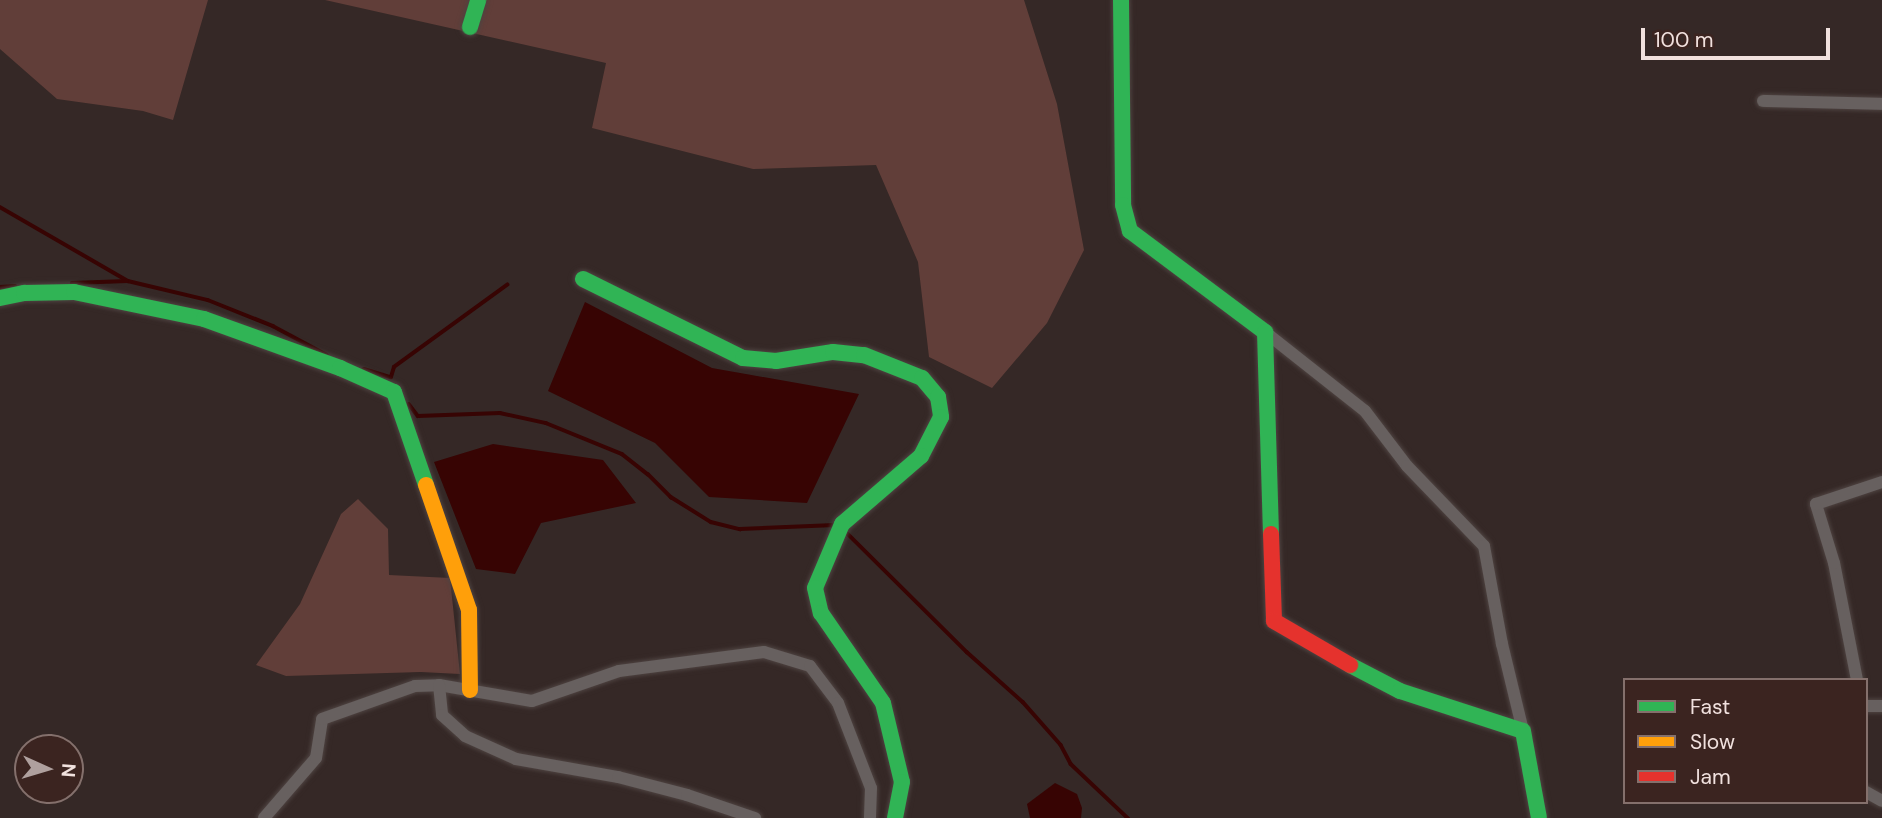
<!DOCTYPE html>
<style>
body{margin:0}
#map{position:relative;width:1882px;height:818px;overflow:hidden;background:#352826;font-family:"DM Sans",sans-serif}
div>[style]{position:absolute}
.green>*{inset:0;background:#613e39}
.water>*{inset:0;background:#370403}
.stream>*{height:3.5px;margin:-1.75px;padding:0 1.75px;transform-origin:1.75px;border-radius:1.75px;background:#370403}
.roads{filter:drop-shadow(0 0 2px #4e4341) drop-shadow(0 0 2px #4e4341)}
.street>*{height:12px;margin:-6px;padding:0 6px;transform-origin:6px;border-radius:6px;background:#67605f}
.fast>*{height:16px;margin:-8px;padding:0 8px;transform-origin:8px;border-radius:8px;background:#30b455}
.slow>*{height:16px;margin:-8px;padding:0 8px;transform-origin:8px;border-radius:8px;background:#ff9f0a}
.jam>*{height:16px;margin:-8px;padding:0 8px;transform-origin:8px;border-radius:8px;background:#e5322d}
span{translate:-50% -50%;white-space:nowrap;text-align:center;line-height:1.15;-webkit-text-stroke:6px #3b2420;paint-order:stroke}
.legend{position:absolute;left:1623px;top:678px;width:245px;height:126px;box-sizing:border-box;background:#3b2420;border:2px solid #84706c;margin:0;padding:9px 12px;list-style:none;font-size:21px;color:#f1e1de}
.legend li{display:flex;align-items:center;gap:14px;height:35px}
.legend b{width:35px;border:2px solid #84706c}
.north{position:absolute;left:14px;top:734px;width:70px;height:70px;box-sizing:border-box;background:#3b2420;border:2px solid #84706c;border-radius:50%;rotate:94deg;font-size:19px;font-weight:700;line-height:28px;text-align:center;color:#f1e1de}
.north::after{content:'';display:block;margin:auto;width:24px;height:32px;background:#afa09e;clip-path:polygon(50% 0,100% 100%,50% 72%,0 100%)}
.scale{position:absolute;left:1641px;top:28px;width:189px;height:32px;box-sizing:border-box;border:4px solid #f1e1de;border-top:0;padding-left:9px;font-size:21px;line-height:24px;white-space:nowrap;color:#f1e1de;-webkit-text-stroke:5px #3b2420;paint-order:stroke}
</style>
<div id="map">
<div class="green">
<i style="clip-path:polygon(0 0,208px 0,173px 120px,143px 111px,57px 99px,0 49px)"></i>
<i style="clip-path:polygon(325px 0,1024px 0,1057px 104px,1084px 250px,1047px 323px,992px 388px,929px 357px,918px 262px,876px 165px,753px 169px,592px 128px,606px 63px)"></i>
<i style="clip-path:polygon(358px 499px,388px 529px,389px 575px,450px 578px,460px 674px,421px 672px,286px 676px,256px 665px,300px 604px,341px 514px)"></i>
</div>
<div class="water">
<i style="clip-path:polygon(585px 302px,712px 368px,859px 394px,807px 503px,709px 497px,655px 443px,548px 391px)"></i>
<i style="clip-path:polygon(493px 444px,603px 460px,636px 503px,541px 523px,515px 574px,476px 569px,434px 462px)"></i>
<i style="clip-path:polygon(1055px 783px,1077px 794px,1082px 808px,1081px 818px,1030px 818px,1027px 804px)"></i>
</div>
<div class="stream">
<i style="left:0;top:207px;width:148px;rotate:30deg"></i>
<i style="left:128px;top:281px;width:82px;rotate:13.4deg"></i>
<i style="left:208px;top:300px;width:70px;rotate:21.8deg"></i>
<i style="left:273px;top:326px;width:61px;rotate:28.2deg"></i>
<i style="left:72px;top:283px;width:55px;rotate:-2.1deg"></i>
<i style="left:0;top:287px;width:15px;rotate:-4deg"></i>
<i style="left:364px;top:369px;width:28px;rotate:17deg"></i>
<i style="left:391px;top:377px;width:10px;rotate:-73deg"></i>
<i style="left:394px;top:367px;width:140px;rotate:-36deg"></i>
<i style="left:409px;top:404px;width:15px;rotate:53deg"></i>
<i style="left:418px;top:416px;width:82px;rotate:-2.1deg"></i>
<i style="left:500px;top:413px;width:47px;rotate:12.3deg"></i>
<i style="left:546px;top:423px;width:82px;rotate:22.2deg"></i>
<i style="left:622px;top:454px;width:33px;rotate:38deg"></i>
<i style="left:648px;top:474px;width:33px;rotate:45deg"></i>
<i style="left:671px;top:497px;width:47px;rotate:32deg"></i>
<i style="left:711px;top:522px;width:30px;rotate:14deg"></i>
<i style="left:740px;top:529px;width:95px;rotate:-2.4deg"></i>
<i style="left:844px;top:530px;width:173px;rotate:44.8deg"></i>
<i style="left:967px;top:652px;width:75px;rotate:41.8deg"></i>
<i style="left:1023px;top:702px;width:57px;rotate:48.5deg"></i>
<i style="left:1061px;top:745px;width:21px;rotate:62deg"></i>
<i style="left:1071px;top:764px;width:79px;rotate:43.5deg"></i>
</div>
<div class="roads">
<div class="street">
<i style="left:1763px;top:101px;width:119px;rotate:1.4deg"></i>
<i style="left:1265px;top:332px;width:127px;rotate:38.3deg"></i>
<i style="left:1365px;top:411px;width:69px;rotate:52.6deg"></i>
<i style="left:1407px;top:466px;width:111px;rotate:46.1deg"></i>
<i style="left:1484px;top:546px;width:100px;rotate:79.6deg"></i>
<i style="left:1502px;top:644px;width:89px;rotate:76.4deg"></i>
<i style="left:1857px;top:680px;width:119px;rotate:-101.1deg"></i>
<i style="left:1834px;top:563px;width:62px;rotate:-107deg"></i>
<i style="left:1816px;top:504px;width:70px;rotate:-18.4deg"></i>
<i style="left:439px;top:685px;width:94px;rotate:9.8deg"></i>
<i style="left:532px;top:701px;width:92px;rotate:-19deg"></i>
<i style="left:619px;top:671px;width:146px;rotate:-7.5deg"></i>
<i style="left:764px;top:652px;width:48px;rotate:16.9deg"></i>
<i style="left:810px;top:666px;width:46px;rotate:52.9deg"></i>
<i style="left:838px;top:703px;width:91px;rotate:68.8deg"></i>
<i style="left:871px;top:788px;width:30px;rotate:92deg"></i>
<i style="left:1866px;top:706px;width:16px"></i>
<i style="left:1866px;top:792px;width:18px;rotate:29deg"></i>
<i style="left:264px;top:818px;width:79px;rotate:-49.1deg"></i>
<i style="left:316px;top:758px;width:39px;rotate:-81deg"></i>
<i style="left:322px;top:719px;width:99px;rotate:-19.5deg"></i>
<i style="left:415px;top:686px;width:24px;rotate:-2deg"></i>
<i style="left:439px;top:685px;width:30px;rotate:84deg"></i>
<i style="left:442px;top:715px;width:31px;rotate:42deg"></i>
<i style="left:465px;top:736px;width:56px;rotate:24.3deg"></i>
<i style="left:516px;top:759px;width:104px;rotate:10deg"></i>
<i style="left:618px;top:777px;width:71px;rotate:14.6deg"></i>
<i style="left:687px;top:795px;width:72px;rotate:18.7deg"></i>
</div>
<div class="fast">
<i style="left:1121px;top:0;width:205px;rotate:89.4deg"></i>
<i style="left:1123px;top:205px;width:27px;rotate:75deg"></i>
<i style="left:1130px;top:231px;width:169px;rotate:36.8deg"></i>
<i style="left:1265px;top:332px;width:202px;rotate:88.3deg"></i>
<i style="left:470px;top:27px;width:28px;rotate:-73deg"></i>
<i style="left:583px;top:279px;width:178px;rotate:26.3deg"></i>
<i style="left:743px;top:358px;width:33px;rotate:5deg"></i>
<i style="left:776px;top:361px;width:58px;rotate:-9deg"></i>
<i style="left:833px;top:352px;width:31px;rotate:6deg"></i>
<i style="left:864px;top:355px;width:62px;rotate:21.6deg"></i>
<i style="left:922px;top:378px;width:25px;rotate:50deg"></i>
<i style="left:938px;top:397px;width:20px;rotate:81deg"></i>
<i style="left:941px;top:417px;width:44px;rotate:117.1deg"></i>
<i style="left:921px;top:456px;width:104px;rotate:139.3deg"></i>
<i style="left:842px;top:524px;width:69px;rotate:112.9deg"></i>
<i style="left:815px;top:588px;width:26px;rotate:77deg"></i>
<i style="left:821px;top:613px;width:109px;rotate:55.4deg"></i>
<i style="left:883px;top:703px;width:81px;rotate:76.5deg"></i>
<i style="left:902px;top:782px;width:37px;rotate:101deg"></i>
<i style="left:0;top:298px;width:25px;rotate:-12deg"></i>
<i style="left:24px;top:293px;width:50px;rotate:-1.1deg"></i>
<i style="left:74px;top:292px;width:133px;rotate:11.7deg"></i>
<i style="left:204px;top:319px;width:145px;rotate:19.8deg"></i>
<i style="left:340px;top:368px;width:59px;rotate:24deg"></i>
<i style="left:394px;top:392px;width:98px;rotate:71deg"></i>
<i style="left:1350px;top:665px;width:56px;rotate:27.5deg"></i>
<i style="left:1400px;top:691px;width:129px;rotate:18deg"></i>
<i style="left:1523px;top:731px;width:88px;rotate:79.6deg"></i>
</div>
<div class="slow">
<i style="left:426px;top:485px;width:132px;rotate:71deg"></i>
<i style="left:469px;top:610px;width:80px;rotate:89.3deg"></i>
</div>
<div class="jam">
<i style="left:1271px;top:534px;width:87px;rotate:88deg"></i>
<i style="left:1274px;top:621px;width:88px;rotate:30.1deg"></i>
</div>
</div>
<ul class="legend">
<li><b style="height:9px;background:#30b455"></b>Fast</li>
<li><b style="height:9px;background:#ff9f0a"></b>Slow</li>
<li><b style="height:9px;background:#e5322d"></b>Jam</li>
</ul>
<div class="north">N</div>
<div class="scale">100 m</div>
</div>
